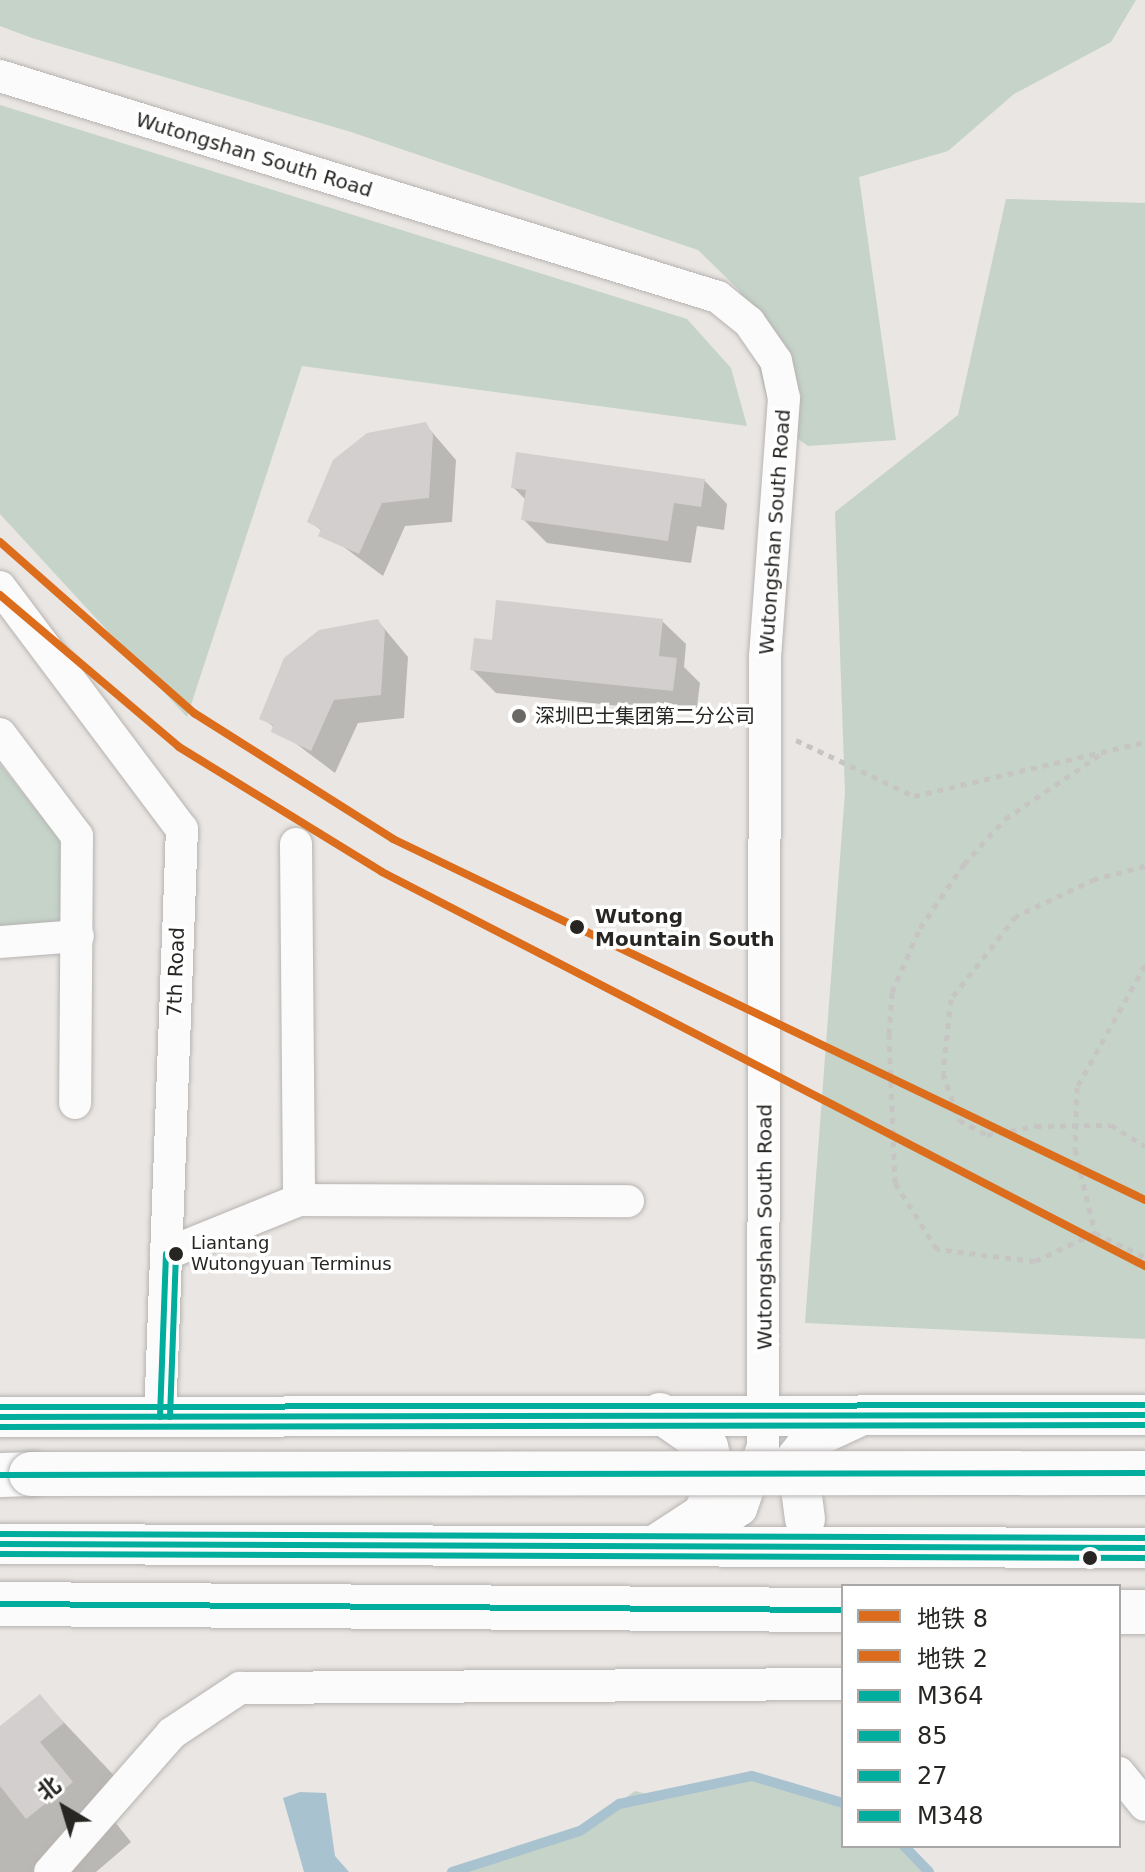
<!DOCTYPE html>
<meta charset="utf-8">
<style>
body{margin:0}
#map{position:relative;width:1145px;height:1872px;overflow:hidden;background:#e9e6e3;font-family:"DejaVu Sans","Noto Sans SC",sans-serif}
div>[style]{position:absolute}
.green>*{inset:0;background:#c5d3c9}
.water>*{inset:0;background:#a9c2cf}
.shadow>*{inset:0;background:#0003}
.stream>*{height:10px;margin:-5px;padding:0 5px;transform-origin:5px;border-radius:5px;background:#a9c2cf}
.building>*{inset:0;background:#d2cfce}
.path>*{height:5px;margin-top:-2.5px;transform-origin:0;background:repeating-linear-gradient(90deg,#c6c5c4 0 6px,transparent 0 12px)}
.roads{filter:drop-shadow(0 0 2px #b6b3b1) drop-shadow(0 0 2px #b6b3b1)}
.minor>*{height:32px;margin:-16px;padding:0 16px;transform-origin:16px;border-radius:16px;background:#fcfbfb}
.major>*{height:40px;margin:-20px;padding:0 20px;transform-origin:20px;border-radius:20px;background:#fcfbfb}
.highway>*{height:44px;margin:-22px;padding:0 22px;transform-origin:22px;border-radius:22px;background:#fcfbfb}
.bridges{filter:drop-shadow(0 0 2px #b6b3b1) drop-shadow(0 0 2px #b6b3b1)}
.highway-bridge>*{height:44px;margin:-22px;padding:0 22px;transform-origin:22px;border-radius:22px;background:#fcfbfb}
.bus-1>*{height:6px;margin:-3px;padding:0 3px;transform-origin:3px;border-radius:3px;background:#01ad9c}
.bus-2>*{height:6px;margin:-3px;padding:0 3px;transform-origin:3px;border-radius:3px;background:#01ad9c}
.bus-3>*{height:6px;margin:-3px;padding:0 3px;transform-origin:3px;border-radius:3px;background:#01ad9c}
.bus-4>*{height:6px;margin:-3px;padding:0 3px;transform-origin:3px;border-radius:3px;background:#01ad9c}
.metro-1>*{height:8px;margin:-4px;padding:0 4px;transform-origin:4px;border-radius:4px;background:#db6d1c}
.metro-2>*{height:8px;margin:-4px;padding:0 4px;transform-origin:4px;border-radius:4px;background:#db6d1c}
.dots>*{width:22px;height:22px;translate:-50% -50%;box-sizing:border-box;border:4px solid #fff;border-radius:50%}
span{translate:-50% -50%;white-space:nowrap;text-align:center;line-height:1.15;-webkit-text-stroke:7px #fff;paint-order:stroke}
.bus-label{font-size:18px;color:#272623}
.left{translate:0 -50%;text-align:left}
.street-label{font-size:20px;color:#272623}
.poi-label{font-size:20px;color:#272623}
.stop-label{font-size:20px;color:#272623;font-weight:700}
.legend{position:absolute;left:841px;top:1584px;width:280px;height:264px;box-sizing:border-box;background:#fff;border:2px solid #a9a8a7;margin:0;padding:10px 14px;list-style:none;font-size:24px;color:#272623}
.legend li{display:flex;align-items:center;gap:16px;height:40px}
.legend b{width:40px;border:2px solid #a9a8a7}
.north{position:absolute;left:24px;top:1768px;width:80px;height:80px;-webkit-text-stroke:6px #fff;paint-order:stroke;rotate:322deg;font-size:22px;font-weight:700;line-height:32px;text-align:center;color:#272623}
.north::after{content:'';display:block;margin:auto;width:28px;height:36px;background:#272623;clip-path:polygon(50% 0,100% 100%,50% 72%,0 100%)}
</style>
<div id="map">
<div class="green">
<i style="clip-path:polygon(0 0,1136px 0,1111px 42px,1014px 94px,948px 151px,859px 177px,896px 440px,808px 446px,772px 420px,739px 290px,698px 250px,351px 132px,32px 38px,0 26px)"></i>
<i style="clip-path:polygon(0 105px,687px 319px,731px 368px,747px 426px,302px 366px,187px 717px,0 514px)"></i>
<i style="clip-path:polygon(1006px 199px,1145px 203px,1145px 1339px,805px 1323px,845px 792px,835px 512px,958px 415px)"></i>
<i style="clip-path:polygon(0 764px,60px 840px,72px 882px,70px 919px,52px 930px,0 930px)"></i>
<i style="clip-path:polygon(759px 1778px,843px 1808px,843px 1846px,902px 1846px,931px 1872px,452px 1872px,580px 1831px,635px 1791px,655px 1796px)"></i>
</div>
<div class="water">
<i style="clip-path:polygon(300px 1792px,326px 1793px,335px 1856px,349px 1872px,304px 1872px,283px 1798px)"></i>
</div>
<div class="shadow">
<i style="clip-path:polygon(425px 424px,456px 460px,452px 522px,405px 526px,383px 576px,310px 522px)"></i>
<i style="clip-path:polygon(704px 480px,727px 504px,724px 530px,697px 526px,691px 563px,547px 543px,523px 519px,526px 500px,513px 487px)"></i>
<i style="clip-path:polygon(378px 621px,408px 657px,404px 718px,358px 723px,335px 773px,262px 718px)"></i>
<i style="clip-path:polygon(662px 621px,686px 644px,684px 667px,700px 683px,696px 714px,496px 693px,472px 669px,494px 642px)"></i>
<i style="clip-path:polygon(40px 1697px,122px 1784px,99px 1802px,131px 1842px,96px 1872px,0 1872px,0 1729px)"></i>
</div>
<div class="stream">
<i style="left:904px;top:1846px;width:36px;rotate:46deg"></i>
<i style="left:452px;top:1872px;width:134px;rotate:-17.8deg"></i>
<i style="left:580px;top:1831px;width:47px;rotate:-34.7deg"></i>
<i style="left:619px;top:1804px;width:136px;rotate:-11.9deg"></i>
<i style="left:752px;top:1776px;width:95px;rotate:16.5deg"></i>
</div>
<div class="building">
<i style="clip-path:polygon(426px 422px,433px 435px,429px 498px,382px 503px,359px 554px,318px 536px,321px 529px,307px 522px,333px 460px,367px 433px)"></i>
<i style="clip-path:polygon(516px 452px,705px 479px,701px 507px,674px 503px,668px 541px,521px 520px,526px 490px,511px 488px)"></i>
<i style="clip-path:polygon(496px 600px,663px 619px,659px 656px,677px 658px,673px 691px,470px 670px,474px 638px,492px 640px)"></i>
<i style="clip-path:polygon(378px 619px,385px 631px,381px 695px,334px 700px,311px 751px,271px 732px,273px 725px,259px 719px,284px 658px,319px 630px)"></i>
<i style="clip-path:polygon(40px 1694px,64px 1723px,40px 1742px,73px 1782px,26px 1819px,0 1786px,0 1726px)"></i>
</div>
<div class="path">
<i style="left:796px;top:740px;width:131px;rotate:25.4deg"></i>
<i style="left:914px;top:796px;width:237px;rotate:-13.2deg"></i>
<i style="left:1145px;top:866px;width:52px;rotate:165.4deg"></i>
<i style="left:1095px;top:879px;width:87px;rotate:154.9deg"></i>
<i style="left:1016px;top:916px;width:105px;rotate:128.1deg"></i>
<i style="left:951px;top:999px;width:74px;rotate:96.2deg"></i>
<i style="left:943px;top:1073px;width:50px;rotate:71.2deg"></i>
<i style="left:959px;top:1120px;width:32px;rotate:28deg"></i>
<i style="left:987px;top:1135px;width:50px;rotate:-10.4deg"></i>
<i style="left:1036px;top:1126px;width:75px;rotate:-0.8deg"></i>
<i style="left:1111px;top:1125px;width:40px;rotate:32deg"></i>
<i style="left:1145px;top:965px;width:140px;rotate:119.1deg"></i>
<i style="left:1077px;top:1087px;width:62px;rotate:91.8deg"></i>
<i style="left:1075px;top:1149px;width:86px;rotate:76.6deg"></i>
<i style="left:1095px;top:1233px;width:55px;rotate:25.6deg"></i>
<i style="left:1095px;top:1233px;width:66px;rotate:155deg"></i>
<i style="left:1035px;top:1261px;width:99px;rotate:-173deg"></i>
<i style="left:937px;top:1249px;width:78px;rotate:-122.5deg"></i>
<i style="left:895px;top:1183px;width:149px;rotate:-92.3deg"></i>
<i style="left:889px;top:1034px;width:42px;rotate:-85.9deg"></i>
<i style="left:892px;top:992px;width:70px;rotate:-66.4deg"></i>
<i style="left:920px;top:928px;width:78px;rotate:-55.5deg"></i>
<i style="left:964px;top:864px;width:61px;rotate:-47.7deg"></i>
<i style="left:1005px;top:819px;width:116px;rotate:-34.1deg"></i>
</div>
<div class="roads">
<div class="minor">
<i style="left:0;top:76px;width:751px;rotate:17.11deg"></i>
<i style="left:718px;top:297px;width:40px;rotate:39deg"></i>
<i style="left:749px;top:322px;width:47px;rotate:55.3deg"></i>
<i style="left:776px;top:361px;width:38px;rotate:78deg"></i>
<i style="left:784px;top:398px;width:259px;rotate:94.2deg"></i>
<i style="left:765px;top:656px;width:790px;rotate:90.15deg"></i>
<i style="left:763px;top:1446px;width:67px;rotate:109.2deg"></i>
<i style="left:741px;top:1509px;width:66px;rotate:144.9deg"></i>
<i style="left:0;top:587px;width:303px;rotate:53.1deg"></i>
<i style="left:182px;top:829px;width:588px;rotate:92.14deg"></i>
<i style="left:0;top:734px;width:128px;rotate:53deg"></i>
<i style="left:77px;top:836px;width:267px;rotate:90.4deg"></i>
<i style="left:296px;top:844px;width:356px;rotate:89.5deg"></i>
<i style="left:0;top:942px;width:78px;rotate:-4.4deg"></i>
<i style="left:166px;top:1254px;width:144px;rotate:-22.1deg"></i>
<i style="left:299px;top:1200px;width:329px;rotate:0.2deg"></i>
<i style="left:1119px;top:1773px;width:41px;rotate:50.9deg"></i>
<i style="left:50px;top:1872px;width:185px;rotate:-48.7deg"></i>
<i style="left:172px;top:1733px;width:82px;rotate:-33.5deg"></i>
<i style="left:240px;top:1688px;width:603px;rotate:-0.38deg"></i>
</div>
<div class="major">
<i style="left:0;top:1417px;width:1145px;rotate:-0.1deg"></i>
<i style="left:805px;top:1519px;width:62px;rotate:-97.5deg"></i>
<i style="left:797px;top:1458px;width:24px;rotate:-54deg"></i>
<i style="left:811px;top:1439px;width:52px;rotate:-25.1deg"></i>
<i style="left:0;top:1544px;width:1145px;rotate:0.2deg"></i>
<i style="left:654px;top:1546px;width:59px;rotate:-33.1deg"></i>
<i style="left:703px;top:1514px;width:34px;rotate:-66deg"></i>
<i style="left:717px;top:1483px;width:37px;rotate:-104deg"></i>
<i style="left:708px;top:1447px;width:59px;rotate:-144.7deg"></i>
</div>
<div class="highway">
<i style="left:0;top:1475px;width:31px;rotate:-2deg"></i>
<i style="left:0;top:1604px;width:843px;rotate:0.41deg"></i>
<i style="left:1119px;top:1612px;width:26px"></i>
</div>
</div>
<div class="bridges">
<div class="highway-bridge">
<i style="left:31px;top:1474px;width:1114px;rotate:-0.05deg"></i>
</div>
</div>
<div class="bus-1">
<i style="left:0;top:1417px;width:1145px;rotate:-0.1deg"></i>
<i style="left:160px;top:1417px;width:163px;rotate:-87.9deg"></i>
<i style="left:0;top:1544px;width:1145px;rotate:0.2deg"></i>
</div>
<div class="bus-2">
<i style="left:170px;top:1417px;width:163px;rotate:-87.9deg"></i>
<i style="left:0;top:1427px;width:1145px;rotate:-0.1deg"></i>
<i style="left:0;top:1554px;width:1145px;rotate:0.2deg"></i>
</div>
<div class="bus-3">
<i style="left:0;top:1407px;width:1145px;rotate:-0.1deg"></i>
<i style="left:0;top:1534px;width:1145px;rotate:0.2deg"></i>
</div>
<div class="bus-4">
<i style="left:0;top:1475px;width:1145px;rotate:-0.1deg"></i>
<i style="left:0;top:1604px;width:843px;rotate:0.41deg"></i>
</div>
<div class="metro-1">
<i style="left:0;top:595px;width:235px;rotate:40.3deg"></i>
<i style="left:179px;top:747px;width:238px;rotate:31.6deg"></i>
<i style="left:382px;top:872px;width:859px;rotate:27.31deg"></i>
</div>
<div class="metro-2">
<i style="left:0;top:542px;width:259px;rotate:41.4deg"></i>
<i style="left:194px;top:713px;width:236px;rotate:32.3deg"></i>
<i style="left:393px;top:839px;width:834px;rotate:25.64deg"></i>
</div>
<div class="dots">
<i style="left:519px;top:716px;background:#6b6966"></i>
<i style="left:577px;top:927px;background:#272623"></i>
<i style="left:176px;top:1254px;background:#272623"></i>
<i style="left:1090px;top:1558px;background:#272623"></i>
</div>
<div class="bus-label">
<span class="left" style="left:191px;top:1254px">Liantang<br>Wutongyuan Terminus</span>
</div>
<div class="street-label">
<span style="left:254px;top:155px;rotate:17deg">Wutongshan South Road</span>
<span style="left:775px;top:532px;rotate:-86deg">Wutongshan South Road</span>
<span style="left:176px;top:972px;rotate:-88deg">7th Road</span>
<span style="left:765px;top:1227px;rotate:-90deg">Wutongshan South Road</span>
</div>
<div class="poi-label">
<span class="left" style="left:535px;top:716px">深圳巴士集团第二分公司</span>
</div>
<div class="stop-label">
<span class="left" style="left:595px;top:928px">Wutong<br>Mountain South</span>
</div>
<ul class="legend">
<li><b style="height:10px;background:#db6d1c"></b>地铁 8</li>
<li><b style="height:10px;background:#db6d1c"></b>地铁 2</li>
<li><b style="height:10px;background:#01ad9c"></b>M364</li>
<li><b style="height:10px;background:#01ad9c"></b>85</li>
<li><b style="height:10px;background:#01ad9c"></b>27</li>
<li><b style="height:10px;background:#01ad9c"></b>M348</li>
</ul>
<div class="north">北</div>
</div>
